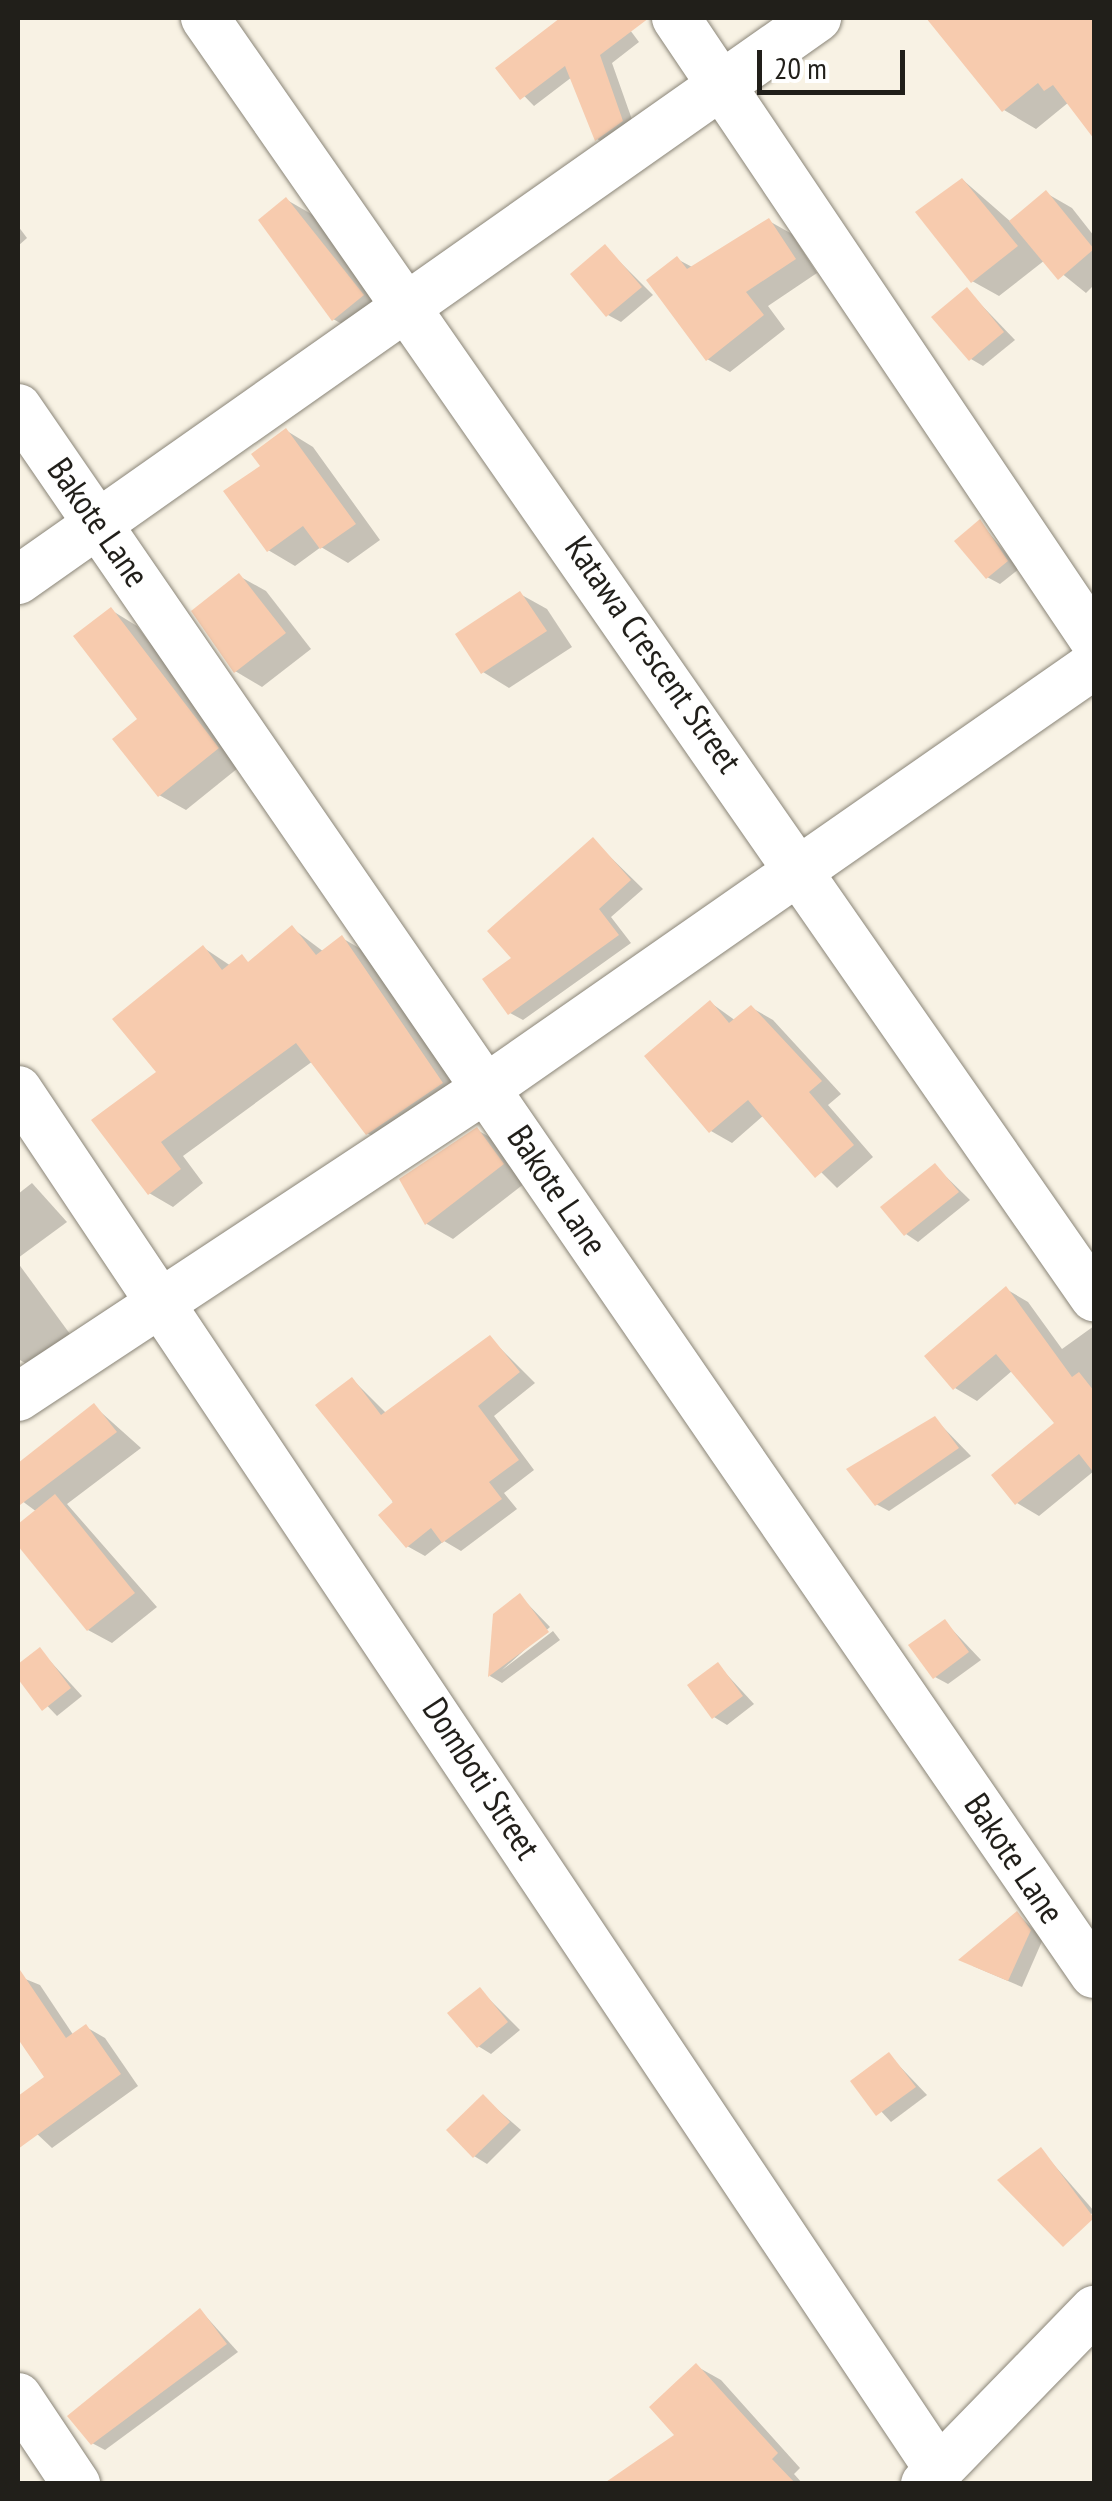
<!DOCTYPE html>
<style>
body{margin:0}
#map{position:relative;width:1112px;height:2501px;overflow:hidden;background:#f8f2e4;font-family:"PT Sans Narrow",sans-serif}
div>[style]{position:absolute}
.shadow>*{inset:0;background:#0003}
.building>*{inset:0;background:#f7cbae}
.roads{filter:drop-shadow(0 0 2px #8a8578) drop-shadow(0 0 2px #8a8578)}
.street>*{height:48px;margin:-24px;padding:0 24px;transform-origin:24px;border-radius:24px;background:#fff}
span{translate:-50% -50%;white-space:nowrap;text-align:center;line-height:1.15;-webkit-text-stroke:8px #fff;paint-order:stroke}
.street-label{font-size:35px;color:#211f1a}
.frame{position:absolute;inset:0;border:20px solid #211f1a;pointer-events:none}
.scale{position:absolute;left:757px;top:50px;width:148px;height:45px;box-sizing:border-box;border:5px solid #211f1a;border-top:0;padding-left:12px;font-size:30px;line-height:35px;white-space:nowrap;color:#211f1a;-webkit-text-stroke:8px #fff;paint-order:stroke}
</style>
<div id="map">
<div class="shadow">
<i style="clip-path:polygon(567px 18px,621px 18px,639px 42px,612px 63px,635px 128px,609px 146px,597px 139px,572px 77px,534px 106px,499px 70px)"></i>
<i style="clip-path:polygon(929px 18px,1094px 18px,1094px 127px,1069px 102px,1036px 129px,1004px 110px)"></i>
<i style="clip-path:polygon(963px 180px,1011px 222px,1046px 193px,1072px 208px,1094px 236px,1094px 285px,1086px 293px,1045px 260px,999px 296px,972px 281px)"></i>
<i style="clip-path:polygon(287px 200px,313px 215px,389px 311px,360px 334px,333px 319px)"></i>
<i style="clip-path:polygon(769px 221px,792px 234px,817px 273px,768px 306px,785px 329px,730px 372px,707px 359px,677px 259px,694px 268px)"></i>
<i style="clip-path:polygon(18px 226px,27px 238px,18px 246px)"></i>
<i style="clip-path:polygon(605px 247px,653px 295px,621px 322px,608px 315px)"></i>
<i style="clip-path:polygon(967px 290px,1015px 340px,983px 366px,971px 359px)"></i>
<i style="clip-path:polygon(287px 431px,313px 447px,380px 540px,348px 563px,321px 547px,295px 566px,268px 550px,264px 466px)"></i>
<i style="clip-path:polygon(980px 522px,1019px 569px,1000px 584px,987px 577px)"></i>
<i style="clip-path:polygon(239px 576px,266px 591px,311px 649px,262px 687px,235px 671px)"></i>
<i style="clip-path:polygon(520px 594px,547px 609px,572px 647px,509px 688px,483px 672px)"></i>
<i style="clip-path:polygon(111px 610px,137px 626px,243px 764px,186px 810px,159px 795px)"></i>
<i style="clip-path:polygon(593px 840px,643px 889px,611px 917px,631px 943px,523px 1020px,510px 1013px,514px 958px)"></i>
<i style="clip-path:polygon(292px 928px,324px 952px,342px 938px,366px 952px,467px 1097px,391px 1147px,367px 1133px,313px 1061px,183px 1156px,203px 1183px,173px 1207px,149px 1193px,159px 1072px,204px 948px,231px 966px,251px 962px)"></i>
<i style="clip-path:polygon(711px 1003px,736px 1021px,752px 1008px,773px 1020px,841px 1094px,828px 1105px,873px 1157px,837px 1188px,764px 1115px,732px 1143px,711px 1131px)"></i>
<i style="clip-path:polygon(477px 1130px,504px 1145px,529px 1180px,453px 1239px,427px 1224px,401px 1180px)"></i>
<i style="clip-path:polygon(935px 1166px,970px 1200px,918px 1242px,906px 1234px)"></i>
<i style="clip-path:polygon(32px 1183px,67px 1222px,18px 1258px,18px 1194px)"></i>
<i style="clip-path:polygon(18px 1263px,70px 1334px,27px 1364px,18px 1359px)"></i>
<i style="clip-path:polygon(1006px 1289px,1028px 1302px,1062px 1349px,1094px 1326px,1094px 1471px,1039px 1516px,1017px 1503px,1058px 1424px,1013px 1370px,977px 1401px,955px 1388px)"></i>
<i style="clip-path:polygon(490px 1338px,535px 1383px,494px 1416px,534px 1470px,504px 1493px,517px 1509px,461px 1551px,444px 1541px,425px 1556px,407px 1546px,353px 1380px,387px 1414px)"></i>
<i style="clip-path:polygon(94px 1406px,141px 1448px,67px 1504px,157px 1607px,112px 1643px,88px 1630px,18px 1542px,18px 1527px,37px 1512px,18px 1498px,18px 1466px)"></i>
<i style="clip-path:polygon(935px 1419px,971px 1456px,889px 1511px,876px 1504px,849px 1469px)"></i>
<i style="clip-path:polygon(520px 1596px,550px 1627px,502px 1670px,553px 1631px,560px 1640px,502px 1683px,490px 1676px,495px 1615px)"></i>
<i style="clip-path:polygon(945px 1622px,981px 1660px,948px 1684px,935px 1677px)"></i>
<i style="clip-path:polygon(40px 1650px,82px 1696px,57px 1716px,18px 1675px)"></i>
<i style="clip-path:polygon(718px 1665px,754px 1704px,727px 1725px,714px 1717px)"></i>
<i style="clip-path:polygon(1018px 1914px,1043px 1939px,1022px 1987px,973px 1966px)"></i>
<i style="clip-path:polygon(18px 1976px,40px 1985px,74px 2036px,86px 2027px,105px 2038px,138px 2086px,52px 2148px,18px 2116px,18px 2099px,47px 2077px,18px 2034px)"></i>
<i style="clip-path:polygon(480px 1990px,520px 2030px,491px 2054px,478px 2046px)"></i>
<i style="clip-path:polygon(889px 2055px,927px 2095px,891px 2122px,854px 2082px)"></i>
<i style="clip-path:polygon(483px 2097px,521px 2130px,487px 2164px,474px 2156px)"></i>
<i style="clip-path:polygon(1041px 2150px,1094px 2211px,1067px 2242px)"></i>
<i style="clip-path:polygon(201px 2311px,238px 2352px,105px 2450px,92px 2443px)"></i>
<i style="clip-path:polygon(696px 2366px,721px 2380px,800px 2468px,794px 2474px,803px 2484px,607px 2484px,678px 2435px)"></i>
</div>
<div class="building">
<i style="clip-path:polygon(560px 18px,649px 18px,600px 55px,623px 121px,595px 141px,565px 66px,520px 100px,495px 68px)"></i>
<i style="clip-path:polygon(926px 18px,1094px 18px,1094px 139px,1053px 85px,1044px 91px,1038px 83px,1002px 112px)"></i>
<i style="clip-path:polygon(962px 178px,1018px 246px,971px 283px,915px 212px)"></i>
<i style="clip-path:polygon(1046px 190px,1094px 249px,1058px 280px,1009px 221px)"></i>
<i style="clip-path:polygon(286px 197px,364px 295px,332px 321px,258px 220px)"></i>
<i style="clip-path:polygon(769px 218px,796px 259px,746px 292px,764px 315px,706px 361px,646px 280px,677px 256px,687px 269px)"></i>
<i style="clip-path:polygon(605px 244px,642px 287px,606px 317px,570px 274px)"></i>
<i style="clip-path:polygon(967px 287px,1004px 332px,969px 361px,931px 317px)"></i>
<i style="clip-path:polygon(286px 428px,356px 524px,320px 549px,303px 526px,267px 552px,223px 491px,260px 466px,251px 454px)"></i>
<i style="clip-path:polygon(980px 519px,1008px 561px,986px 579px,954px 541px)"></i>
<i style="clip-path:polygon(239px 573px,286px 633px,234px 673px,191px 611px)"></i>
<i style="clip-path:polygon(520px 591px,547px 631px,481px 674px,455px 634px)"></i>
<i style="clip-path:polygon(111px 607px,219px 748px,158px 797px,112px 739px,137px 719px,73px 636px)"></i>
<i style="clip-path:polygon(593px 837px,631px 880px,599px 909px,619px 935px,508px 1015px,482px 979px,511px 958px,487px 931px)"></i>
<i style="clip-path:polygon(292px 925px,316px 955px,342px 935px,443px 1083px,366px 1135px,296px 1043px,161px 1142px,181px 1169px,148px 1195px,91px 1120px,156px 1072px,112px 1019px,203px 945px,222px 970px,242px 954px,248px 962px)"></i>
<i style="clip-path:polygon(710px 1000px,729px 1023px,751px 1005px,822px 1081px,809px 1092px,854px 1145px,815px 1178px,748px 1100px,709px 1133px,644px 1056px)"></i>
<i style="clip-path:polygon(477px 1127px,504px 1164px,425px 1225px,399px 1179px)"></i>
<i style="clip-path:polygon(935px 1163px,959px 1192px,904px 1236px,880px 1207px)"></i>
<i style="clip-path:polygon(1006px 1286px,1072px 1377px,1079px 1372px,1094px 1391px,1094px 1473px,1079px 1454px,1015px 1505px,991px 1475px,1054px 1423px,996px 1354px,953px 1390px,924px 1356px)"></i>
<i style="clip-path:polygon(490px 1335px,520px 1372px,478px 1406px,519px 1460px,489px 1482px,502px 1499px,442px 1543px,431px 1528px,406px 1548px,378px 1515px,393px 1502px,315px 1405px,352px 1377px,381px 1415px)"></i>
<i style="clip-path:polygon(94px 1403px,117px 1432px,20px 1505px,18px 1463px)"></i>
<i style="clip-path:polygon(935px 1416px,959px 1448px,875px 1506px,846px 1469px)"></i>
<i style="clip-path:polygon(55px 1494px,135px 1593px,87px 1631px,18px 1546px,18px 1524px)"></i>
<i style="clip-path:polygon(520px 1593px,549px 1632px,488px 1677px,493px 1614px)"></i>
<i style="clip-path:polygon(945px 1619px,969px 1652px,933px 1679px,908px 1645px)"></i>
<i style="clip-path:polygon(40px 1647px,71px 1688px,42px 1711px,18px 1679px,18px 1664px)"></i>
<i style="clip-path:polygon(718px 1662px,743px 1696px,712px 1719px,687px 1685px)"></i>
<i style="clip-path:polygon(1017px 1911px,1031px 1930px,1008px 1981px,958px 1960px)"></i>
<i style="clip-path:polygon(18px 1967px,66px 2038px,86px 2024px,121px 2074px,18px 2149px,18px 2096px,44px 2077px,18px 2039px)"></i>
<i style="clip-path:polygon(480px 1987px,508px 2022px,477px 2048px,447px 2013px)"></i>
<i style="clip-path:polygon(889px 2052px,916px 2087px,876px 2116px,850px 2081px)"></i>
<i style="clip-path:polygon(483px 2094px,510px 2122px,473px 2158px,446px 2130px)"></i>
<i style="clip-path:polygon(1041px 2147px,1094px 2218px,1063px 2247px,997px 2180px)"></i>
<i style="clip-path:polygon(200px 2308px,227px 2344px,91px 2445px,67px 2416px)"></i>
<i style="clip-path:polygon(696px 2363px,778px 2453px,772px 2459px,796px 2484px,603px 2484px,674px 2435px,649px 2407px)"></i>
</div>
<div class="roads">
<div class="street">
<i style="left:205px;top:18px;width:1558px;rotate:55.2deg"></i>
<i style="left:676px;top:18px;width:749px;rotate:56.1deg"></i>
<i style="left:18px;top:408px;width:1900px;rotate:55.51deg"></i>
<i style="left:18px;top:580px;width:977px;rotate:-35.12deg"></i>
<i style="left:18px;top:1090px;width:1659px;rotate:56.28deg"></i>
<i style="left:18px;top:1397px;width:563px;rotate:-33.41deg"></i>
<i style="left:488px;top:1087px;width:738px;rotate:-34.85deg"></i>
<i style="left:18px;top:2397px;width:105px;rotate:56.3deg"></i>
<i style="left:925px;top:2484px;width:243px;rotate:-45.8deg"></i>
</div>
</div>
<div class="street-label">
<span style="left:99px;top:522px;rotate:55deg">Bakote Lane</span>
<span style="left:654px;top:654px;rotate:55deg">Katawa Crescent Street</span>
<span style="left:558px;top:1190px;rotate:56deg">Bakote Lane</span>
<span style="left:482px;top:1778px;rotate:57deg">Domboti Street</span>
<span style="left:1015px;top:1858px;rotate:56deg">Bakote Lane</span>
</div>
<div class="frame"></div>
<div class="scale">20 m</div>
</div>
